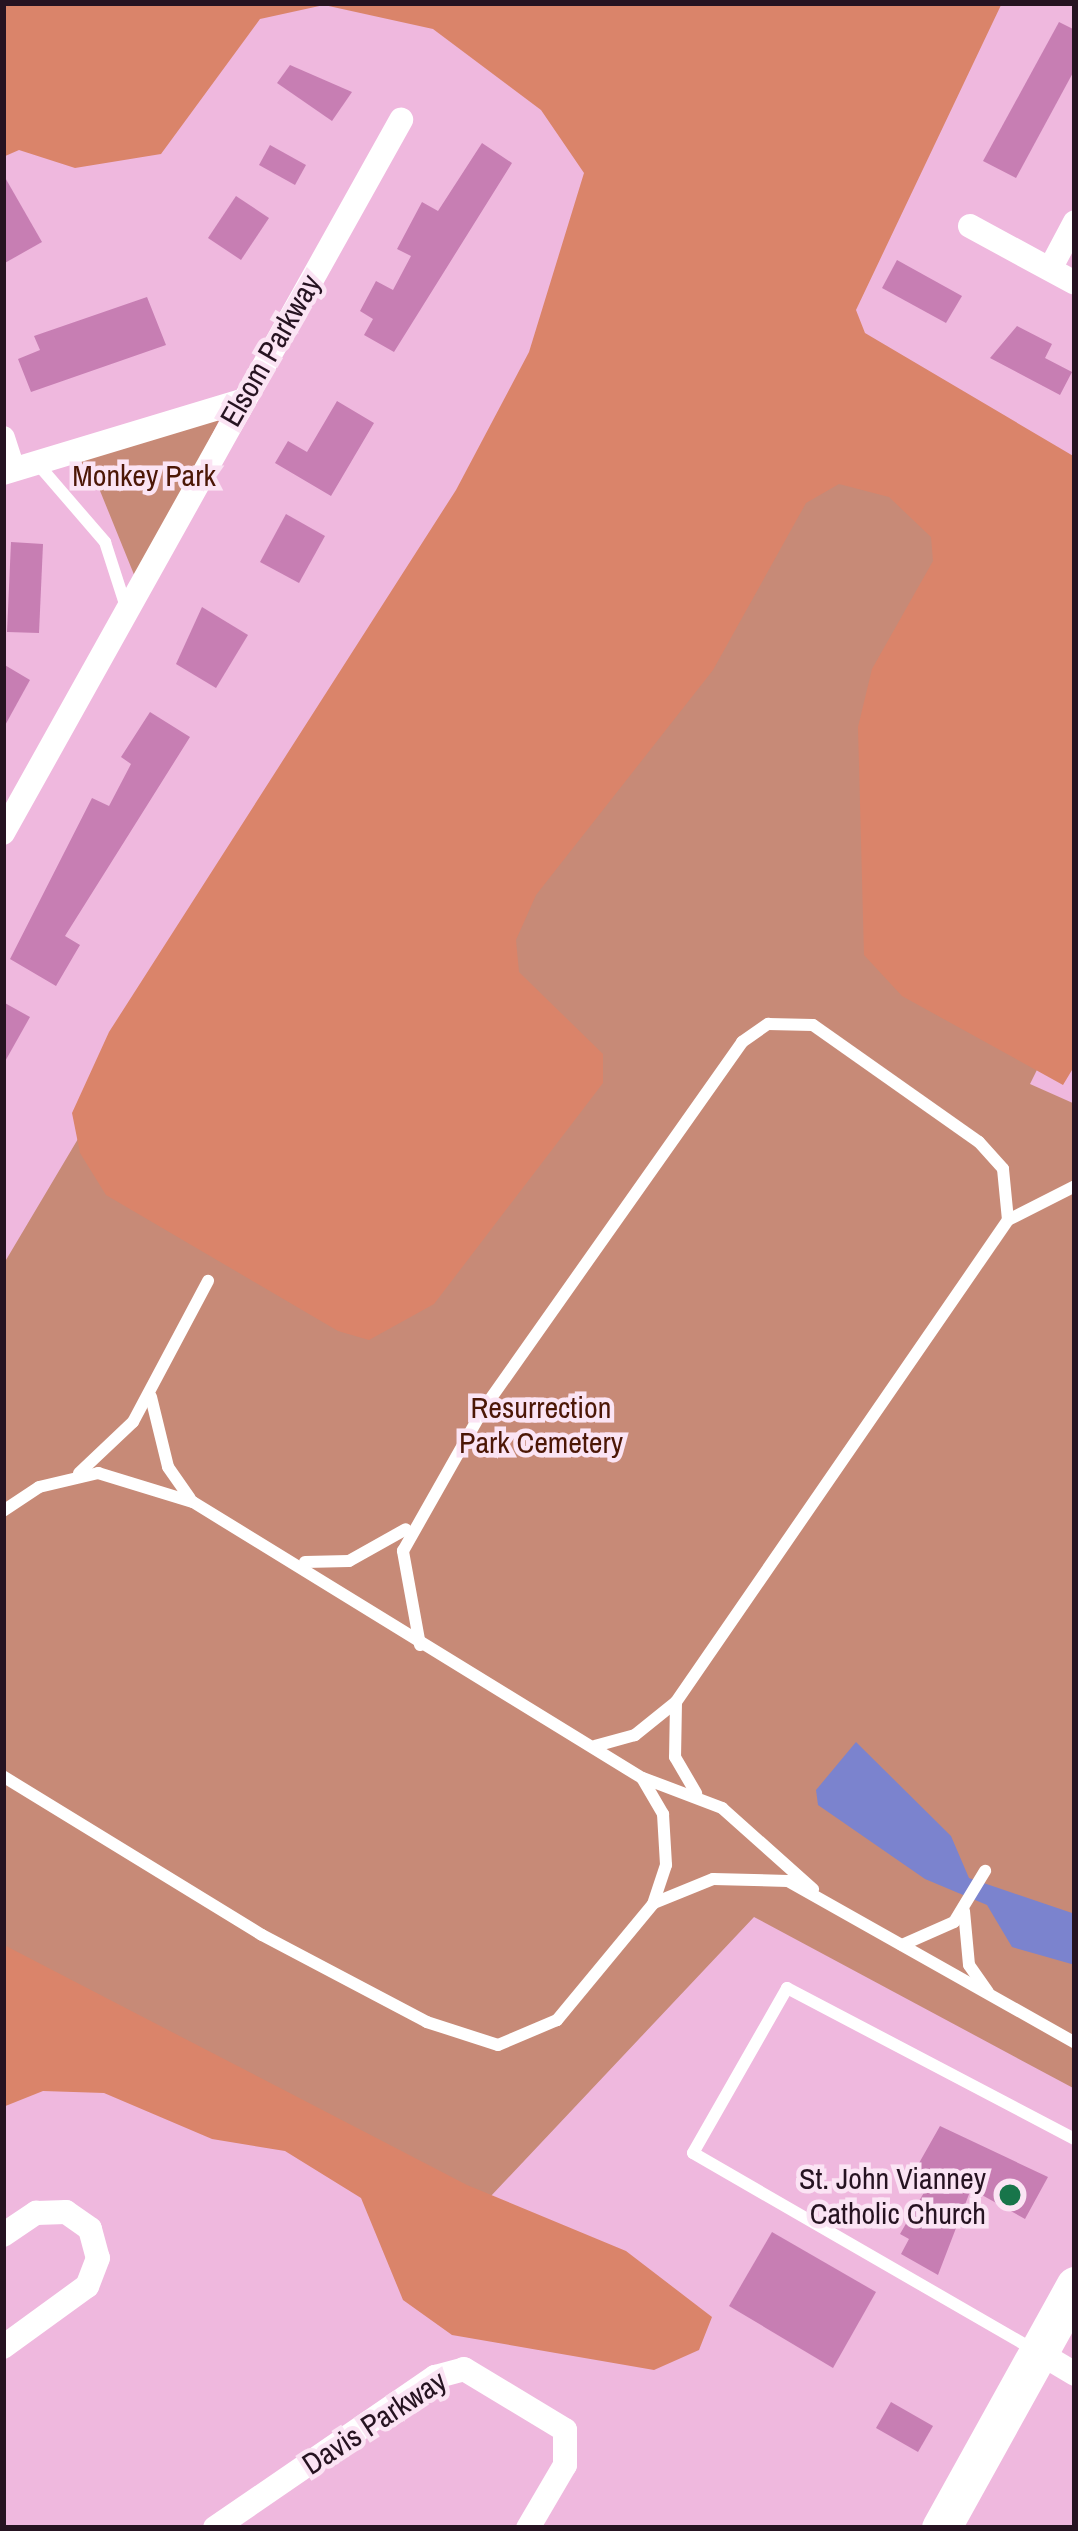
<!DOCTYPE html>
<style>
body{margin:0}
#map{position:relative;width:1078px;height:2531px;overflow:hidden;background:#efb8de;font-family:"Archivo Narrow",sans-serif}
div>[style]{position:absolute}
.green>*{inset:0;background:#c78a77}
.forest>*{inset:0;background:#da846a}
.water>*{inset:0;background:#7b83ce}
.building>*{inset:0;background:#c77eb3}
.service>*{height:12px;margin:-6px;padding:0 6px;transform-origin:6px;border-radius:6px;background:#fff}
.minor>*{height:24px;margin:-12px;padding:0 12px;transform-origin:12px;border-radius:12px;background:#fff}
.primary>*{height:39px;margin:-19.5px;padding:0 19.5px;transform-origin:19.5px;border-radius:19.5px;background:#fff}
.dots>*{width:33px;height:33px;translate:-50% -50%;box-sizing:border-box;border:6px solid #fbe4f4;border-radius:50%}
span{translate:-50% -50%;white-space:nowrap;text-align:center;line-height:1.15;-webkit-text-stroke:9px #fbe4f4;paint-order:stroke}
.street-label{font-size:30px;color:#261321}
.park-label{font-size:30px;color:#4c1706}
.poi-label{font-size:30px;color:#261321}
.right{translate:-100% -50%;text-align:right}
.frame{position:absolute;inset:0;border:6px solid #261321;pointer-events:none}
</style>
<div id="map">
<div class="green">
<i style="clip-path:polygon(615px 236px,1075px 484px,1075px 993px,1030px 1084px,1075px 1104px,1075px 2089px,754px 1917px,474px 2214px,3px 1956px,3px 1265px)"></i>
<i style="clip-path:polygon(223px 413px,137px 582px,92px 471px,63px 452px)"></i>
</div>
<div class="forest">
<i style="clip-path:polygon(3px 3px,1002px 3px,856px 310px,865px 333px,1075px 457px,1075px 1065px,1063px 1085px,902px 996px,864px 955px,858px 727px,872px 669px,933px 561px,931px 537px,889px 497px,839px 484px,806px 503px,713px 670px,536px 895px,516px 940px,519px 972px,603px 1054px,603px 1083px,434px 1304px,369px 1340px,338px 1331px,106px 1195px,80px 1153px,72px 1113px,109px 1032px,456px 490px,529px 352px,584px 173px,541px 110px,433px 29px,324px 5px,260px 19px,161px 154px,75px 168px,19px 150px,3px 157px)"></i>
<i style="clip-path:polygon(6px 1946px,467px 2185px,626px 2251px,712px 2317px,699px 2350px,654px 2370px,452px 2335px,403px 2300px,361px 2198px,285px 2151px,212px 2139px,104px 2093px,43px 2091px,3px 2107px)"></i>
</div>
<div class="water">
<i style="clip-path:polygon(856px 1742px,951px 1836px,969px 1878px,1075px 1914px,1075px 1965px,1012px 1947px,987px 1905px,925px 1879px,818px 1805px,816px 1790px)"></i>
</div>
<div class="building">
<i style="clip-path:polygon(1059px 22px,1075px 30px,1075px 69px,1016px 178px,983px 161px)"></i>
<i style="clip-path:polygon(290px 65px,352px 92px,332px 121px,277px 83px)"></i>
<i style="clip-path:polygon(482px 143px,512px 163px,394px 352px,364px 335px,373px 319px,360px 311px,376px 281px,393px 290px,411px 256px,397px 249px,422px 202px,438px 211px)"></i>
<i style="clip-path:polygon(270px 145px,306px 165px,295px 185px,259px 165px)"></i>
<i style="clip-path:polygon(3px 174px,42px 242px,3px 264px)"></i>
<i style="clip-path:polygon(236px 196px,269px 218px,241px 260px,208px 238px)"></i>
<i style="clip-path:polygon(897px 260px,962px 296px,946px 323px,882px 288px)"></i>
<i style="clip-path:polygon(147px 297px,166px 345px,31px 392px,18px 359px,40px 350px,34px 336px)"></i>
<i style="clip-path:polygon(1017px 326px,1052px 344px,1045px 358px,1072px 372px,1060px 395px,990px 358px)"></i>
<i style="clip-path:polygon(337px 401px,374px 423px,331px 496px,275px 463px,288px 441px,307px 452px)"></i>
<i style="clip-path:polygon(286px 514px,325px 536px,299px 583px,260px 562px)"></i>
<i style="clip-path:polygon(11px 542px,43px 544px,39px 633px,7px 632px)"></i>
<i style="clip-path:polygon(202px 607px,248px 635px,216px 688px,176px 664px)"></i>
<i style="clip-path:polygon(3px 664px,30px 680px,3px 729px)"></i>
<i style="clip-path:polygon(150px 712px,190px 737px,65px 936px,80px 945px,56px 986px,10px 959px,92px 798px,109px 806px,131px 764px,121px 757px)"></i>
<i style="clip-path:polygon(3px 1002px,30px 1017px,3px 1065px)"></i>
<i style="clip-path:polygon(940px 2126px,1048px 2177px,1025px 2219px,971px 2189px,938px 2275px,901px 2254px,909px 2239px,900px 2234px,926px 2189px,910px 2179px)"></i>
<i style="clip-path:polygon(772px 2232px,876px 2292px,833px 2368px,729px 2306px)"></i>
<i style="clip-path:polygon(891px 2402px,933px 2426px,918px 2452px,876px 2428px)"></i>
</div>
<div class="service">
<i style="left:36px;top:462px;width:106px;rotate:49.2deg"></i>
<i style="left:105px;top:542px;width:65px;rotate:72.1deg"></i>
<i style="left:1008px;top:1220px;width:75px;rotate:-26.9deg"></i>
<i style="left:151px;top:1397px;width:72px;rotate:76.3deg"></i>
<i style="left:168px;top:1467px;width:38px;rotate:55deg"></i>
<i style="left:79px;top:1473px;width:74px;rotate:-43.4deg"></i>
<i style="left:133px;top:1422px;width:160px;rotate:-62deg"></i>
<i style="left:3px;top:1511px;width:43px;rotate:-33.7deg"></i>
<i style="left:39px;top:1487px;width:61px;rotate:-13.3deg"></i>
<i style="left:98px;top:1473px;width:99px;rotate:17deg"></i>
<i style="left:193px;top:1502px;width:527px;rotate:31.58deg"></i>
<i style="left:642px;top:1778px;width:42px;rotate:59.7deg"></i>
<i style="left:663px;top:1814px;width:51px;rotate:86.6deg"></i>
<i style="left:666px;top:1865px;width:41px;rotate:108.4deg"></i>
<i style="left:653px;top:1904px;width:151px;rotate:129.6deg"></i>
<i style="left:557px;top:2020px;width:64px;rotate:157deg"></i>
<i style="left:498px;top:2045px;width:75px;rotate:-162.1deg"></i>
<i style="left:427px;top:2022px;width:187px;rotate:-152.2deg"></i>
<i style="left:262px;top:1935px;width:304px;rotate:-148.5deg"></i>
<i style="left:305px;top:1562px;width:44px;rotate:-1.3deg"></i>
<i style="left:349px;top:1561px;width:65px;rotate:-29.3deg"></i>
<i style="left:420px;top:1645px;width:96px;rotate:-100.3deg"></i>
<i style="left:403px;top:1551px;width:164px;rotate:-60.5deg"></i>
<i style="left:484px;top:1408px;width:448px;rotate:-54.8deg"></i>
<i style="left:742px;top:1042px;width:32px;rotate:-35deg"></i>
<i style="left:768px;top:1024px;width:45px;rotate:1.3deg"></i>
<i style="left:813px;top:1025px;width:203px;rotate:35.2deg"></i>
<i style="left:979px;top:1142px;width:36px;rotate:48deg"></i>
<i style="left:1003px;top:1169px;width:51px;rotate:84.4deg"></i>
<i style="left:1008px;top:1220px;width:585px;rotate:124.56deg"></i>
<i style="left:676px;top:1702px;width:53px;rotate:141.2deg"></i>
<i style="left:635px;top:1735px;width:41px;rotate:164.6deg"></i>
<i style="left:676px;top:1702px;width:55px;rotate:91deg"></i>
<i style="left:675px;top:1757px;width:42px;rotate:59.7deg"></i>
<i style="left:643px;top:1778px;width:85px;rotate:20.8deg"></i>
<i style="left:722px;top:1808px;width:122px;rotate:41.7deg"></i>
<i style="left:654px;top:1903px;width:64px;rotate:-22.1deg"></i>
<i style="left:713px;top:1879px;width:75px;rotate:1.5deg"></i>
<i style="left:788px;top:1881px;width:330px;rotate:29.4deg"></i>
<i style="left:964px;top:1911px;width:54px;rotate:84.7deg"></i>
<i style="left:969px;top:1965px;width:33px;rotate:55deg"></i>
<i style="left:902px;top:1945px;width:57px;rotate:-23.9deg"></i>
<i style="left:954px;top:1922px;width:60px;rotate:-58.7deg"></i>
<i style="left:1036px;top:2351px;width:396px;rotate:-150deg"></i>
<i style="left:693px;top:2153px;width:190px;rotate:-60.3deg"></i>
<i style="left:787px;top:1988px;width:325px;rotate:27.7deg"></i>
</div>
<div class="minor">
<i style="left:970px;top:226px;width:119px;rotate:28.5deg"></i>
<i style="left:1050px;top:269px;width:53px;rotate:-62deg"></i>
<i style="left:3px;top:438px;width:32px;rotate:72deg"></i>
<i style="left:3px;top:473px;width:249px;rotate:-16.8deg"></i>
<i style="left:3px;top:833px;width:817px;rotate:-60.83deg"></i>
<i style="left:3px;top:2235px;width:40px;rotate:-34deg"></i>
<i style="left:36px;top:2213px;width:30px;rotate:-2deg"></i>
<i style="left:66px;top:2212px;width:29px;rotate:35deg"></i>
<i style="left:90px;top:2229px;width:30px;rotate:75deg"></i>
<i style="left:98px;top:2258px;width:30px;rotate:111deg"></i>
<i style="left:87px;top:2286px;width:104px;rotate:144deg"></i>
<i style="left:1038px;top:2352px;width:43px;rotate:30.7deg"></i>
<i style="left:215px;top:2528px;width:267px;rotate:-34.5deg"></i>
<i style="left:435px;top:2377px;width:30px;rotate:-15deg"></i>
<i style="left:464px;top:2369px;width:118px;rotate:31.1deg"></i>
<i style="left:565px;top:2430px;width:35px;rotate:90deg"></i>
<i style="left:565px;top:2465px;width:73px;rotate:120.4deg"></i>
</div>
<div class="primary">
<i style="left:941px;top:2528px;width:277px;rotate:-61deg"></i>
</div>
<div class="dots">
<i style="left:1010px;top:2195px;background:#18754a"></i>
</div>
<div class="street-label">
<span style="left:270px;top:350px;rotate:-60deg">Elsom Parkway</span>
<span style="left:374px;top:2422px;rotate:-33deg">Davis Parkway</span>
</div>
<div class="park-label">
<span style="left:144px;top:475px">Monkey Park</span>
<span style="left:541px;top:1424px">Resurrection<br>Park Cemetery</span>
</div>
<div class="poi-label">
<span class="right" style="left:986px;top:2195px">St. John Vianney<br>Catholic Church</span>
</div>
<div class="frame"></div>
</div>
